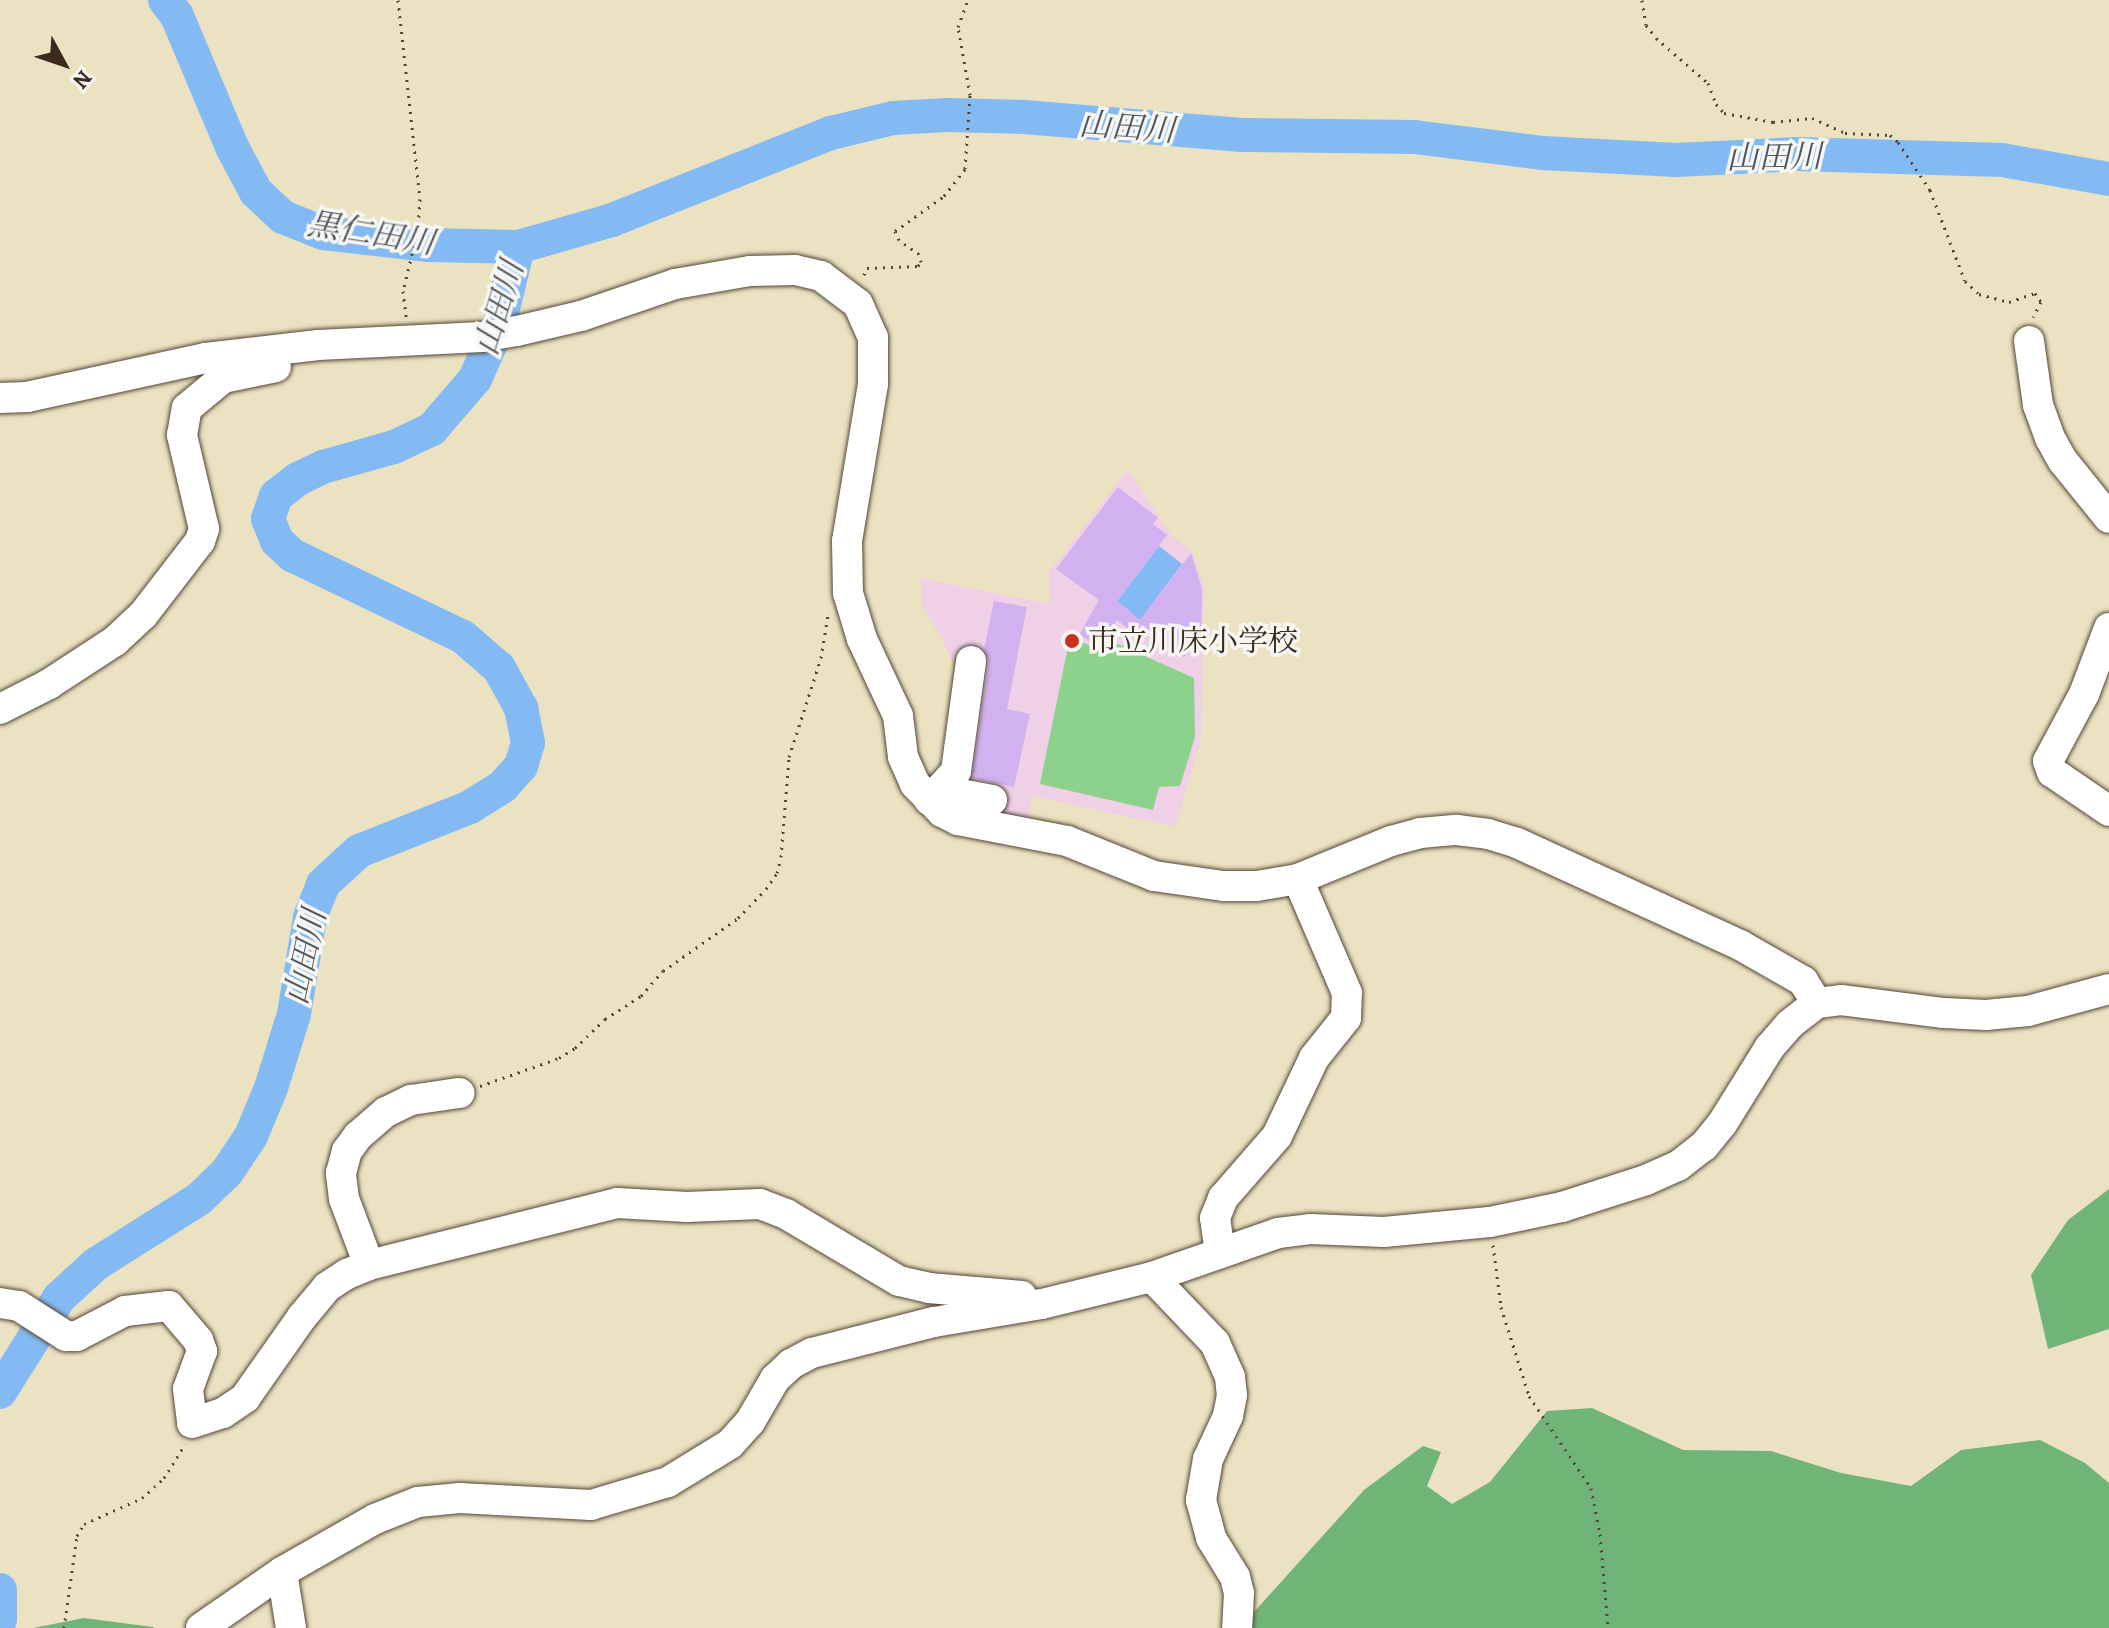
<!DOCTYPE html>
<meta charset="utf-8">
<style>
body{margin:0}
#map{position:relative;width:2109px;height:1628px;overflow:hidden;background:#ebe2c2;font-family:Alegreya,"Noto Serif JP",serif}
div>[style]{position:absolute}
.built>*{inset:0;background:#efd0e6}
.green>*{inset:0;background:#8cd28d}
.forest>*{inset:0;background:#71b478}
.water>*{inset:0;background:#84baf3}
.river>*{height:34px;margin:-17px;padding:0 17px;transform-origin:17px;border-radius:17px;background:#84baf3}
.building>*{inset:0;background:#d1b1ef}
.path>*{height:3px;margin-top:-1.5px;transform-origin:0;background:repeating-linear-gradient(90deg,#554637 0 2px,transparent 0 8px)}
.roads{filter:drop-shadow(0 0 2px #554637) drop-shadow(0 0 2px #554637)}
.minor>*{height:30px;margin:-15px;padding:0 15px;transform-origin:15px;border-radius:15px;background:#fff}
.dots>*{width:22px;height:22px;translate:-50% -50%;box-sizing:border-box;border:4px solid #f6f6f2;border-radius:50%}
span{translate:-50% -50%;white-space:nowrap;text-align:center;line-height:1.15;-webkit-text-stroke:7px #f6f6f2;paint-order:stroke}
.poi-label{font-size:30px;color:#3b2a1e}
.left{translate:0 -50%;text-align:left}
.water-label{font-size:32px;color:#51555e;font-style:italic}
.north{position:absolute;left:24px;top:24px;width:80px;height:80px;-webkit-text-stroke:6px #f6f6f2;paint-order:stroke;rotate:130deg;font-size:22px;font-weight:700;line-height:32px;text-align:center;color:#3b2a1e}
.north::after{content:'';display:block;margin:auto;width:28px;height:36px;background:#3b2a1e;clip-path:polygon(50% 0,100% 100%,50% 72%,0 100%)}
</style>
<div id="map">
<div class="built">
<i style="clip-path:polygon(1128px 469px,1170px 534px,1193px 553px,1204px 587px,1201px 739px,1175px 827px,1032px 796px,1026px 826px,957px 810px,954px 764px,962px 677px,922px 604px,921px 578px,1049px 604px,1049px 572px)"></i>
</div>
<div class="green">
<i style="clip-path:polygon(1070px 637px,1105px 652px,1111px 641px,1194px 678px,1195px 737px,1180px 786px,1159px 787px,1153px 810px,1040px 784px)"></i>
</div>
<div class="forest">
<i style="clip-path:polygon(2109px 1189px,2109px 1329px,2048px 1349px,2031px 1275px,2068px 1220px)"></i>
<i style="clip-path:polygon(1592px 1408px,1683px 1450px,1771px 1451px,1841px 1473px,1911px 1486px,1961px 1450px,2040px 1440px,2085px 1463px,2109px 1483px,2109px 1628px,1250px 1628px,1254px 1612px,1364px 1490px,1423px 1446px,1441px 1452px,1427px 1486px,1452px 1504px,1490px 1482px,1547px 1411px)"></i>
<i style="clip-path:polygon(84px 1618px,153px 1627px,154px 1628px,33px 1628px)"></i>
</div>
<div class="water">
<i style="clip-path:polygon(1159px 546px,1182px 564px,1140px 620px,1117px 601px)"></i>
</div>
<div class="river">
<i style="left:165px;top:0;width:20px;rotate:53deg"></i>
<i style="left:177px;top:16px;width:144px;rotate:67.2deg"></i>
<i style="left:233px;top:149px;width:49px;rotate:61.9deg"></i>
<i style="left:256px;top:192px;width:37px;rotate:43deg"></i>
<i style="left:283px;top:217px;width:43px;rotate:21.8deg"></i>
<i style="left:323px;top:233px;width:106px;rotate:6.5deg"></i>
<i style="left:428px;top:245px;width:90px;rotate:1.3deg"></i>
<i style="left:518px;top:247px;width:98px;rotate:-16deg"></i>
<i style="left:612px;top:220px;width:236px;rotate:-21.7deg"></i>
<i style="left:831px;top:133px;width:64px;rotate:-13.6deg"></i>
<i style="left:893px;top:118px;width:54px;rotate:-3.2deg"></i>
<i style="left:947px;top:115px;width:77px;rotate:1.5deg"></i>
<i style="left:1024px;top:117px;width:219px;rotate:4.7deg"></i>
<i style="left:1242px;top:135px;width:172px;rotate:0.7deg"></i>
<i style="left:1414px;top:137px;width:130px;rotate:7.1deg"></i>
<i style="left:1543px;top:153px;width:133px;rotate:3deg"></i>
<i style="left:1676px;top:160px;width:121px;rotate:-2.8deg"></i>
<i style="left:1797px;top:154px;width:205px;rotate:1.7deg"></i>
<i style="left:2002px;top:160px;width:109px;rotate:10.1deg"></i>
<i style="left:0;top:1392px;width:111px;rotate:-57.9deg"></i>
<i style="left:59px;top:1298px;width:50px;rotate:-42.6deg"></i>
<i style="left:96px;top:1264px;width:122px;rotate:-32.3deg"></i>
<i style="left:199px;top:1199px;width:39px;rotate:-44deg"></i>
<i style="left:227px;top:1172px;width:43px;rotate:-56.3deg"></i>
<i style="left:251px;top:1136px;width:52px;rotate:-67.4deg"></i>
<i style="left:271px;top:1088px;width:77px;rotate:-72.7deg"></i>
<i style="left:294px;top:1014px;width:98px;rotate:-80.6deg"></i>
<i style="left:310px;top:917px;width:35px;rotate:-68deg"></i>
<i style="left:323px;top:884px;width:49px;rotate:-42.5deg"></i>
<i style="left:359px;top:851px;width:119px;rotate:-21.6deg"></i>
<i style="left:470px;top:807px;width:39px;rotate:-32deg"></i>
<i style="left:503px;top:786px;width:27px;rotate:-48deg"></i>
<i style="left:521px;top:766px;width:24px;rotate:-73deg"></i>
<i style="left:528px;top:743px;width:36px;rotate:-101deg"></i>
<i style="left:521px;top:708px;width:46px;rotate:-118.8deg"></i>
<i style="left:499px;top:668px;width:48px;rotate:-139.3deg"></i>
<i style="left:463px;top:637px;width:190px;rotate:-154.4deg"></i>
<i style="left:292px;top:555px;width:21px;rotate:-137deg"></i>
<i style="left:277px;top:541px;width:24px;rotate:-112deg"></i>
<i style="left:268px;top:519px;width:24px;rotate:-71deg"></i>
<i style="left:276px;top:496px;width:28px;rotate:-38deg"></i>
<i style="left:298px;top:479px;width:28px;rotate:-26deg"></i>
<i style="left:323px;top:467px;width:74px;rotate:-15.7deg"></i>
<i style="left:394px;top:447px;width:42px;rotate:-25.3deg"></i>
<i style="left:432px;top:429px;width:66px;rotate:-49.3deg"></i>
<i style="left:475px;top:379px;width:59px;rotate:-66deg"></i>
<i style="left:499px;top:325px;width:80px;rotate:-76.3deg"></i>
<i style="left:0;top:1590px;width:30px;rotate:90deg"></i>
</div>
<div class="building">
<i style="clip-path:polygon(1118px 487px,1158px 518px,1153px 524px,1167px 535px,1117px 601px,1140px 620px,1191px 553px,1202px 589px,1201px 634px,1184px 657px,1148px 630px,1141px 639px,1117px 620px,1101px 647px,1079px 635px,1099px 600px,1056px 569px)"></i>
<i style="clip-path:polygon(994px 601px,1027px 607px,1007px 709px,1030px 714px,1014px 787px,972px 778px,989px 663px,984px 650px)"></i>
</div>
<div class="path">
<i style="left:398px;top:0;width:200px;rotate:83.7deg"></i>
<i style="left:420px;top:199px;width:31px;rotate:94deg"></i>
<i style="left:418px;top:230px;width:63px;rotate:103.8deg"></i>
<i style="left:403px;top:291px;width:26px;rotate:83deg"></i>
<i style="left:1642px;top:0;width:25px;rotate:81deg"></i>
<i style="left:1646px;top:25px;width:16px;rotate:52deg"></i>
<i style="left:1656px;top:38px;width:69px;rotate:40.9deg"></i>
<i style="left:1708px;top:83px;width:22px;rotate:69deg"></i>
<i style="left:1716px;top:104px;width:12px;rotate:48deg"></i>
<i style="left:1724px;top:113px;width:50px;rotate:10.4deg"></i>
<i style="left:1773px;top:122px;width:39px;rotate:-6deg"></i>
<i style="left:1812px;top:118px;width:36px;rotate:24deg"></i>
<i style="left:1845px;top:133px;width:45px;rotate:2.5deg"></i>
<i style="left:1890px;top:135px;width:11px;rotate:41deg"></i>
<i style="left:1898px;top:142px;width:58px;rotate:56.3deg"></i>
<i style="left:1930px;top:190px;width:97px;rotate:69deg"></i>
<i style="left:1965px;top:281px;width:19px;rotate:43deg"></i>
<i style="left:1979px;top:294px;width:31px;rotate:15deg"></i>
<i style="left:2009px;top:302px;width:28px;rotate:-19deg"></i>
<i style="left:2035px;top:293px;width:11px;rotate:56deg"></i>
<i style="left:2041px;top:302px;width:17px;rotate:118deg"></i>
<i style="left:864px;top:275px;width:8px;rotate:-67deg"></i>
<i style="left:867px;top:268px;width:51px;rotate:-2.2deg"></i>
<i style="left:918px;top:266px;width:5px;rotate:-53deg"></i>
<i style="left:921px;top:262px;width:8px;rotate:-104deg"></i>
<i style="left:919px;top:254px;width:24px;rotate:-145deg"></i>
<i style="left:899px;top:240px;width:10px;rotate:-114deg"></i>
<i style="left:895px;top:231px;width:60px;rotate:-35.5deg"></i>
<i style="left:944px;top:196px;width:34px;rotate:-52deg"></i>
<i style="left:965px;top:169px;width:74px;rotate:-86.1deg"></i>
<i style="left:970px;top:95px;width:69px;rotate:-100deg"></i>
<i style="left:958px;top:27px;width:29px;rotate:-70deg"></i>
<i style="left:480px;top:1086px;width:84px;rotate:-19.5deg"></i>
<i style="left:559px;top:1058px;width:19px;rotate:-32deg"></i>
<i style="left:575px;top:1048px;width:42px;rotate:-44deg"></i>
<i style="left:605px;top:1019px;width:43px;rotate:-32.6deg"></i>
<i style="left:641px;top:996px;width:33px;rotate:-49deg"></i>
<i style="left:663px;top:971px;width:92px;rotate:-35.2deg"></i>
<i style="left:738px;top:918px;width:40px;rotate:-46deg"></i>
<i style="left:766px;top:889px;width:19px;rotate:-55deg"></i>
<i style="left:777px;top:873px;width:16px;rotate:-76deg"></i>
<i style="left:781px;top:857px;width:100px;rotate:-85.4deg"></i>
<i style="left:789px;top:757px;width:104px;rotate:-72.1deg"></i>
<i style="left:821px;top:658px;width:44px;rotate:-80.8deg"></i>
<i style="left:1493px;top:1245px;width:63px;rotate:82.6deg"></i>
<i style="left:1501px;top:1307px;width:93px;rotate:72.5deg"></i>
<i style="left:1529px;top:1396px;width:111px;rotate:56deg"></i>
<i style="left:1591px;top:1488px;width:47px;rotate:78.9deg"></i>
<i style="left:1600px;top:1534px;width:94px;rotate:85.1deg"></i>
<i style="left:64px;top:1628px;width:93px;rotate:-82deg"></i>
<i style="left:77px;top:1536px;width:14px;rotate:-60deg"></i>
<i style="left:84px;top:1524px;width:64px;rotate:-24.1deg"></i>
<i style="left:142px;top:1498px;width:30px;rotate:-42deg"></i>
<i style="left:164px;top:1478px;width:40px;rotate:-58deg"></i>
</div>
<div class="roads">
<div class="minor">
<i style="left:2029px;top:341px;width:65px;rotate:82deg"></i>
<i style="left:2038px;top:405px;width:35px;rotate:70deg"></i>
<i style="left:2050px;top:438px;width:26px;rotate:61deg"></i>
<i style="left:2063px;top:461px;width:73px;rotate:51.1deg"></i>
<i style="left:0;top:398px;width:27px;rotate:-2deg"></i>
<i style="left:27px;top:397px;width:183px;rotate:-12.3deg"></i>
<i style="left:206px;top:358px;width:113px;rotate:-6.6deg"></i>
<i style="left:318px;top:345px;width:164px;rotate:-2.8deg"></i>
<i style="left:482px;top:337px;width:36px;rotate:-10deg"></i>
<i style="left:517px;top:331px;width:66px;rotate:-13.2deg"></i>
<i style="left:581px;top:316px;width:99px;rotate:-18.8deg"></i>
<i style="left:675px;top:284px;width:76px;rotate:-9.8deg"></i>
<i style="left:750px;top:271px;width:45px;rotate:-1.3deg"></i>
<i style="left:795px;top:270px;width:27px;rotate:13deg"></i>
<i style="left:821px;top:276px;width:46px;rotate:37.1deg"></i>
<i style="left:858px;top:304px;width:36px;rotate:66deg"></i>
<i style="left:873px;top:337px;width:47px;rotate:90deg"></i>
<i style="left:873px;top:384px;width:159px;rotate:99.4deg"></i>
<i style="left:847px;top:541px;width:52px;rotate:88.9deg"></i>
<i style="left:848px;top:593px;width:48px;rotate:73.1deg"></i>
<i style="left:862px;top:639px;width:85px;rotate:64.9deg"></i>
<i style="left:898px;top:716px;width:41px;rotate:83deg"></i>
<i style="left:903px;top:757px;width:30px;rotate:66deg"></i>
<i style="left:915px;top:784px;width:39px;rotate:46deg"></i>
<i style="left:942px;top:812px;width:18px;rotate:27deg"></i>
<i style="left:958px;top:820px;width:111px;rotate:10.9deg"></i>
<i style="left:1067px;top:841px;width:94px;rotate:21.9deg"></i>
<i style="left:1154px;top:876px;width:70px;rotate:8.2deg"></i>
<i style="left:1223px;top:886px;width:34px"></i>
<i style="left:1257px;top:886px;width:42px;rotate:-9.7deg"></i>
<i style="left:1298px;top:879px;width:100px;rotate:-22.2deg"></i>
<i style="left:1391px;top:841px;width:30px;rotate:-15deg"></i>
<i style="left:1420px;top:833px;width:37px;rotate:-5deg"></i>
<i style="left:1457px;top:830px;width:31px;rotate:7deg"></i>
<i style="left:1488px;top:834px;width:30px;rotate:17deg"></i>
<i style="left:1517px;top:843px;width:245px;rotate:24.6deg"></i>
<i style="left:1740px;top:945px;width:73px;rotate:29.7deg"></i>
<i style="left:1803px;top:981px;width:26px;rotate:58deg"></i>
<i style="left:2109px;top:628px;width:71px;rotate:110.7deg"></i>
<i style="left:2084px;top:694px;width:76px;rotate:118.2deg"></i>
<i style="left:2048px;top:761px;width:12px;rotate:70deg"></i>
<i style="left:2052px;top:772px;width:69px;rotate:34.4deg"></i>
<i style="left:0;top:709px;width:55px;rotate:-27deg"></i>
<i style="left:49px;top:684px;width:79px;rotate:-33.1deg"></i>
<i style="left:115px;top:641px;width:38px;rotate:-43deg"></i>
<i style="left:143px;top:615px;width:93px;rotate:-52.4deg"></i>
<i style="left:200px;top:541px;width:13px;rotate:-72deg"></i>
<i style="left:204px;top:529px;width:97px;rotate:-103.2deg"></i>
<i style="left:182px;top:435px;width:27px;rotate:-80deg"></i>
<i style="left:187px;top:408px;width:47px;rotate:-39.8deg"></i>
<i style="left:223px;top:378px;width:54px;rotate:-11.7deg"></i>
<i style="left:939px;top:790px;width:25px;rotate:-48deg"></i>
<i style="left:956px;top:771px;width:111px;rotate:-82.2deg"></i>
<i style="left:929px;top:800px;width:14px;rotate:-45deg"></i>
<i style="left:939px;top:790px;width:54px;rotate:10.7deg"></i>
<i style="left:1220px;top:1253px;width:35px;rotate:-98deg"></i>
<i style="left:1215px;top:1218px;width:22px;rotate:-68deg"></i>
<i style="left:1223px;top:1198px;width:82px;rotate:-48.9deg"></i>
<i style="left:1277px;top:1136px;width:86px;rotate:-64.6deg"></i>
<i style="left:1314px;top:1058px;width:51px;rotate:-51.3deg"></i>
<i style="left:1346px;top:1018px;width:25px;rotate:-88deg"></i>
<i style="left:1347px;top:993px;width:124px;rotate:-113.3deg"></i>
<i style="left:369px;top:1265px;width:71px;rotate:-110.7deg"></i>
<i style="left:344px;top:1199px;width:26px;rotate:-97deg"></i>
<i style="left:341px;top:1173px;width:23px;rotate:-75deg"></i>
<i style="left:347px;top:1151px;width:19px;rotate:-54deg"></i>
<i style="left:358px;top:1136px;width:37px;rotate:-41deg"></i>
<i style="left:386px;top:1112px;width:28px;rotate:-26deg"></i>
<i style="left:411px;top:1100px;width:49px;rotate:-8.3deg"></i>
<i style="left:1152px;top:1277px;width:91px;rotate:46.3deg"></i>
<i style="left:1215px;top:1343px;width:37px;rotate:66deg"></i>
<i style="left:1230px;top:1377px;width:18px;rotate:84deg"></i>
<i style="left:1232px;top:1395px;width:21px;rotate:101deg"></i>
<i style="left:1228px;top:1416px;width:47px;rotate:114.9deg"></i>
<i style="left:1208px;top:1459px;width:42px;rotate:99.7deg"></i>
<i style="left:1201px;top:1500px;width:39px;rotate:75deg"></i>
<i style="left:1211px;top:1538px;width:46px;rotate:58.4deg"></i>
<i style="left:1235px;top:1577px;width:16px;rotate:76deg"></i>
<i style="left:1239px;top:1593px;width:35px;rotate:93deg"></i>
<i style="left:0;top:1303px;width:19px;rotate:9deg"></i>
<i style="left:19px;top:1306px;width:56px;rotate:32.6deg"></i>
<i style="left:66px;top:1336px;width:11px"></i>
<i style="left:77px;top:1336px;width:54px;rotate:-27.5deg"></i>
<i style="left:125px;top:1311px;width:44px;rotate:-6.5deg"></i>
<i style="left:169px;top:1306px;width:45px;rotate:49.5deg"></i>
<i style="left:198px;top:1340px;width:12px;rotate:70deg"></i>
<i style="left:202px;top:1351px;width:40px;rotate:110.2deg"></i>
<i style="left:188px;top:1389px;width:34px;rotate:83deg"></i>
<i style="left:192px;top:1423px;width:33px;rotate:-18deg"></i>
<i style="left:223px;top:1413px;width:27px;rotate:-34deg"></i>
<i style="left:245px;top:1398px;width:99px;rotate:-54.9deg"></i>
<i style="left:302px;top:1317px;width:39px;rotate:-50deg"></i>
<i style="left:327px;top:1287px;width:24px;rotate:-33deg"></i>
<i style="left:347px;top:1274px;width:24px;rotate:-22deg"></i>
<i style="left:369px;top:1265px;width:256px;rotate:-14deg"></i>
<i style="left:617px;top:1203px;width:70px;rotate:3.3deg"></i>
<i style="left:687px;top:1207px;width:73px;rotate:-2.4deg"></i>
<i style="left:760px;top:1204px;width:28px;rotate:21deg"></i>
<i style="left:786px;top:1214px;width:131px;rotate:30.7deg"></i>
<i style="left:899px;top:1281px;width:31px;rotate:13deg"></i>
<i style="left:929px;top:1288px;width:93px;rotate:4.9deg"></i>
<i style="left:282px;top:1572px;width:57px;rotate:80.9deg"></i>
<i style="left:201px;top:1628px;width:98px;rotate:-34.7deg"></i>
<i style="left:282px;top:1572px;width:107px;rotate:-29.7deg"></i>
<i style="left:375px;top:1519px;width:46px;rotate:-21.6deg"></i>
<i style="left:418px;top:1502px;width:42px;rotate:-5.4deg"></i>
<i style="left:460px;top:1498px;width:131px;rotate:3.1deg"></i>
<i style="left:591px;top:1505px;width:80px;rotate:-16.6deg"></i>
<i style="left:668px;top:1482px;width:73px;rotate:-31.5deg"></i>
<i style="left:730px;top:1444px;width:30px;rotate:-48deg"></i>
<i style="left:750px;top:1422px;width:50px;rotate:-59.8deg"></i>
<i style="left:775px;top:1379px;width:22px;rotate:-43deg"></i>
<i style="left:791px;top:1364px;width:24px;rotate:-28deg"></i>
<i style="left:812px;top:1353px;width:126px;rotate:-14.3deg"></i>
<i style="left:934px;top:1322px;width:109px;rotate:-9.5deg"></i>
<i style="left:1042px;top:1304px;width:113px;rotate:-13.8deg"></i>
<i style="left:1152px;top:1277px;width:133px;rotate:-19.2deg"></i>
<i style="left:1278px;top:1233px;width:32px;rotate:-7deg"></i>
<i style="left:1310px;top:1229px;width:74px;rotate:2.3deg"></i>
<i style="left:1384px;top:1232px;width:106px;rotate:-5.4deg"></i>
<i style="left:1490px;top:1222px;width:74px;rotate:-11.8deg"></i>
<i style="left:1562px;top:1207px;width:88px;rotate:-17.8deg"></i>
<i style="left:1646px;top:1180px;width:35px;rotate:-24deg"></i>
<i style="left:1678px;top:1166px;width:33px;rotate:-38deg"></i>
<i style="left:1704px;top:1146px;width:28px;rotate:-51deg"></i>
<i style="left:1722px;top:1124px;width:91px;rotate:-58.1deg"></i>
<i style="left:1770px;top:1047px;width:30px;rotate:-49deg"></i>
<i style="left:1790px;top:1024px;width:34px;rotate:-38deg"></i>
<i style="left:1817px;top:1003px;width:24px;rotate:-7deg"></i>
<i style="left:1841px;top:1000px;width:104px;rotate:7.2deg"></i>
<i style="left:1944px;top:1013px;width:42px;rotate:2.7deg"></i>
<i style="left:1986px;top:1015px;width:42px;rotate:-5.4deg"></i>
<i style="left:2028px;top:1011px;width:84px;rotate:-15.2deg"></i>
</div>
</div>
<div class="dots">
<i style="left:1072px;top:641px;background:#c8321e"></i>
</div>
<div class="poi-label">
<span class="left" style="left:1088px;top:641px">市立川床小学校</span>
</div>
<div class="water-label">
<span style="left:1127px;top:127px;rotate:4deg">山田川</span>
<span style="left:1774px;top:157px;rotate:-1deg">山田川</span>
<span style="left:371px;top:233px;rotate:9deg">黒仁田川</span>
<span style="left:499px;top:308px;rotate:-73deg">山田川</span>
<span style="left:305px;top:957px;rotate:-78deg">山田川</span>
</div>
<div class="north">N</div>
</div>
